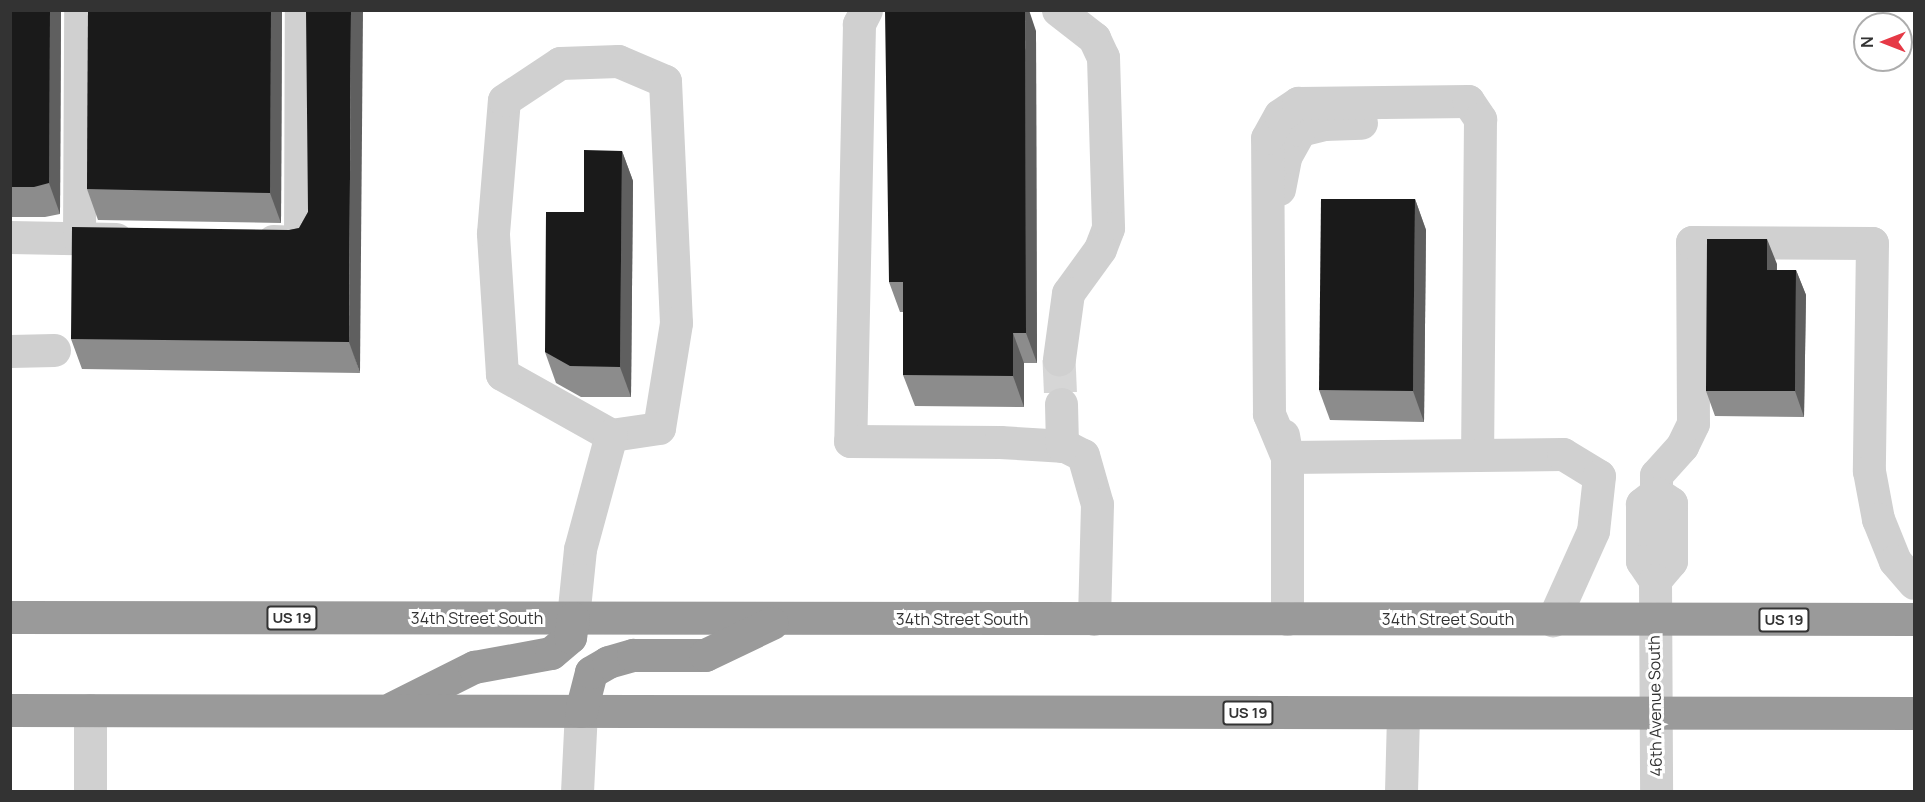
<!DOCTYPE html>
<style>
body{margin:0}
#map{position:relative;width:1925px;height:802px;overflow:hidden;background:#fff;font-family:Manrope,sans-serif}
div>[style]{position:absolute}
.minor-tunnel>*{height:33px;margin-top:-16.5px;transform-origin:0;background:repeating-linear-gradient(90deg,#d6d6d6 0 33px,transparent 0 49px)}
.minor>*{height:33px;margin:-16.5px;padding:0 16.5px;transform-origin:16.5px;border-radius:16.5px;background:#d0d0d0}
.highway>*{height:33px;margin:-16.5px;padding:0 16.5px;transform-origin:16.5px;border-radius:16.5px;background:#9a9a9a}
.wall>*{inset:0;background:#8c8c8c}
.shaded-wall>*{inset:0;background:#5f5f5f}
.building>*{inset:0;background:#1a1a1a}
span{translate:-50% -50%;white-space:nowrap;text-align:center;line-height:1.15;-webkit-text-stroke:6px #fff;paint-order:stroke}
.shield-label span{padding:2px 4px;background:#fff;border:2px solid;border-radius:4px;-webkit-text-stroke-width:0}
.shield-label{font-size:15px;color:#333;font-weight:700}
.street-label{font-size:16px;color:#333}
.frame{position:absolute;inset:0;border:12px solid #333;pointer-events:none}
.north{position:absolute;left:1853px;top:12px;width:60px;height:60px;box-sizing:border-box;background:#fff;border:2px solid #adadad;border-radius:50%;rotate:270deg;font-size:16px;font-weight:700;line-height:24px;text-align:center;color:#333}
.north::after{content:'';display:block;margin:auto;width:21px;height:27px;background:#e63946;clip-path:polygon(50% 0,100% 100%,50% 72%,0 100%)}
</style>
<div id="map">
<div class="minor-tunnel">
<i style="left:1059px;top:359px;width:45px;rotate:87.5deg"></i>
</div>
<div class="minor">
<i style="left:866px;top:10px;width:16px;rotate:117deg"></i>
<i style="left:859px;top:24px;width:417px;rotate:91.2deg"></i>
<i style="left:850px;top:441px;width:150px;rotate:0.4deg"></i>
<i style="left:1000px;top:442px;width:65px;rotate:3.5deg"></i>
<i style="left:1065px;top:446px;width:20px;rotate:27deg"></i>
<i style="left:1083px;top:455px;width:51px;rotate:74.1deg"></i>
<i style="left:1097px;top:504px;width:115px;rotate:91.5deg"></i>
<i style="left:1058px;top:10px;width:46px;rotate:37.9deg"></i>
<i style="left:1094px;top:38px;width:21px;rotate:65deg"></i>
<i style="left:1103px;top:57px;width:171px;rotate:88.3deg"></i>
<i style="left:1108px;top:228px;width:22px;rotate:111deg"></i>
<i style="left:1100px;top:249px;width:54px;rotate:126deg"></i>
<i style="left:1068px;top:293px;width:67px;rotate:97.8deg"></i>
<i style="left:618px;top:61px;width:51px;rotate:23.1deg"></i>
<i style="left:665px;top:81px;width:242px;rotate:87.4deg"></i>
<i style="left:676px;top:323px;width:106px;rotate:99.2deg"></i>
<i style="left:659px;top:428px;width:49px;rotate:171.7deg"></i>
<i style="left:611px;top:435px;width:125px;rotate:-150.8deg"></i>
<i style="left:502px;top:374px;width:141px;rotate:-93.7deg"></i>
<i style="left:493px;top:233px;width:133px;rotate:-85.3deg"></i>
<i style="left:504px;top:100px;width:67px;rotate:-33.5deg"></i>
<i style="left:560px;top:63px;width:58px;rotate:-2deg"></i>
<i style="left:1279px;top:189px;width:33px;rotate:-79deg"></i>
<i style="left:1285px;top:157px;width:31px;rotate:-61deg"></i>
<i style="left:1300px;top:130px;width:25px;rotate:-14deg"></i>
<i style="left:1324px;top:124px;width:37px;rotate:-2deg"></i>
<i style="left:10px;top:237px;width:106px;rotate:1.1deg"></i>
<i style="left:79px;top:238px;width:228px;rotate:-89.7deg"></i>
<i style="left:273px;top:241px;width:27px;rotate:2deg"></i>
<i style="left:300px;top:242px;width:232px;rotate:-89.8deg"></i>
<i style="left:10px;top:351px;width:44px;rotate:-1.3deg"></i>
<i style="left:1061px;top:404px;width:42px;rotate:88.6deg"></i>
<i style="left:1283px;top:435px;width:22px;rotate:80deg"></i>
<i style="left:1287px;top:457px;width:162px;rotate:90deg"></i>
<i style="left:1287px;top:457px;width:47px;rotate:-112.7deg"></i>
<i style="left:1269px;top:414px;width:276px;rotate:-90.4deg"></i>
<i style="left:1267px;top:138px;width:26px;rotate:-61deg"></i>
<i style="left:1280px;top:115px;width:22px;rotate:-34deg"></i>
<i style="left:1298px;top:103px;width:170px;rotate:-0.7deg"></i>
<i style="left:1468px;top:101px;width:22px;rotate:56deg"></i>
<i style="left:1480px;top:119px;width:336px;rotate:90.5deg"></i>
<i style="left:1287px;top:457px;width:276px;rotate:-0.6deg"></i>
<i style="left:1563px;top:454px;width:42px;rotate:31.4deg"></i>
<i style="left:1599px;top:476px;width:55px;rotate:96.2deg"></i>
<i style="left:1593px;top:531px;width:98px;rotate:114.2deg"></i>
<i style="left:1656px;top:493px;width:18px;rotate:-90deg"></i>
<i style="left:1656px;top:475px;width:39px;rotate:-48deg"></i>
<i style="left:1682px;top:446px;width:25px;rotate:-64deg"></i>
<i style="left:1693px;top:423px;width:181px;rotate:-90.3deg"></i>
<i style="left:1692px;top:242px;width:180px;rotate:0.3deg"></i>
<i style="left:1872px;top:243px;width:228px;rotate:90.8deg"></i>
<i style="left:1869px;top:471px;width:49px;rotate:79.4deg"></i>
<i style="left:1878px;top:519px;width:45px;rotate:68deg"></i>
<i style="left:1895px;top:561px;width:29px;rotate:49deg"></i>
<i style="left:1655px;top:580px;width:25px;rotate:-50deg"></i>
<i style="left:1671px;top:561px;width:58px;rotate:-90deg"></i>
<i style="left:1671px;top:503px;width:18px;rotate:-146deg"></i>
<i style="left:1656px;top:493px;width:18px;rotate:142deg"></i>
<i style="left:1642px;top:504px;width:57px;rotate:90deg"></i>
<i style="left:1642px;top:561px;width:23px;rotate:56deg"></i>
<i style="left:1655px;top:580px;width:212px;rotate:89.7deg"></i>
<i style="left:573px;top:618px;width:69px;rotate:-84.2deg"></i>
<i style="left:580px;top:549px;width:118px;rotate:-74.8deg"></i>
<i style="left:90px;top:792px;width:82px;rotate:-90deg"></i>
<i style="left:577px;top:792px;width:81px;rotate:-87.2deg"></i>
<i style="left:1401px;top:792px;width:79px;rotate:-88.5deg"></i>
</div>
<div class="highway">
<i style="left:10px;top:617px;width:1904px;rotate:0.06deg"></i>
<i style="left:392px;top:708px;width:92px;rotate:-26.6deg"></i>
<i style="left:474px;top:667px;width:78px;rotate:-10.3deg"></i>
<i style="left:551px;top:653px;width:25px;rotate:-40deg"></i>
<i style="left:570px;top:637px;width:19px;rotate:-81deg"></i>
<i style="left:10px;top:710px;width:1904px;rotate:0.09deg"></i>
<i style="left:581px;top:711px;width:40px;rotate:-75.6deg"></i>
<i style="left:591px;top:672px;width:20px;rotate:-30deg"></i>
<i style="left:608px;top:662px;width:26px;rotate:-16deg"></i>
<i style="left:633px;top:655px;width:72px"></i>
<i style="left:705px;top:655px;width:74px;rotate:-25.5deg"></i>
</div>
<div class="wall">
<i style="clip-path:polygon(10px 10px,61px 10px,60px 214px,45px 217px,10px 217px)"></i>
<i style="clip-path:polygon(88px 10px,282px 10px,281px 223px,98px 220px,87px 189px)"></i>
<i style="clip-path:polygon(1036px 31px,1037px 363px,1024px 363px,1024px 407px,915px 406px,903px 375px,903px 312px,900px 312px,889px 282px)"></i>
<i style="clip-path:polygon(622px 151px,633px 181px,631px 397px,581px 397px,556px 383px,545px 352px,584px 212px)"></i>
<i style="clip-path:polygon(1415px 199px,1426px 230px,1424px 422px,1330px 420px,1319px 390px)"></i>
<i style="clip-path:polygon(308px 212px,360px 373px,82px 369px,71px 339px,289px 230px,299px 228px)"></i>
<i style="clip-path:polygon(1777px 264px,1777px 270px,1796px 270px,1806px 295px,1804px 417px,1715px 416px,1706px 391px)"></i>
</div>
<div class="shaded-wall">
<i style="clip-path:polygon(50px 10px,61px 10px,60px 214px,49px 183px)"></i>
<i style="clip-path:polygon(271px 10px,282px 10px,281px 223px,270px 193px)"></i>
<i style="clip-path:polygon(351px 10px,363px 10px,360px 373px,349px 342px)"></i>
<i style="clip-path:polygon(1025px 10px,1029px 10px,1036px 31px,1037px 363px,1026px 333px)"></i>
<i style="clip-path:polygon(622px 151px,633px 181px,631px 397px,620px 367px)"></i>
<i style="clip-path:polygon(1415px 199px,1426px 230px,1424px 422px,1413px 391px)"></i>
<i style="clip-path:polygon(1767px 239px,1777px 264px,1776px 295px,1767px 270px)"></i>
<i style="clip-path:polygon(1796px 270px,1806px 295px,1804px 417px,1795px 391px)"></i>
<i style="clip-path:polygon(1013px 333px,1024px 363px,1024px 407px,1013px 376px)"></i>
</div>
<div class="building">
<i style="clip-path:polygon(10px 10px,50px 10px,49px 183px,34px 187px,10px 187px)"></i>
<i style="clip-path:polygon(88px 10px,271px 10px,270px 193px,87px 189px)"></i>
<i style="clip-path:polygon(306px 10px,351px 10px,349px 342px,71px 339px,72px 227px,289px 230px,299px 228px,308px 212px)"></i>
<i style="clip-path:polygon(885px 10px,1025px 10px,1026px 333px,1013px 333px,1013px 376px,903px 375px,903px 282px,889px 282px)"></i>
<i style="clip-path:polygon(584px 150px,622px 151px,620px 367px,570px 366px,545px 352px,546px 212px,584px 212px)"></i>
<i style="clip-path:polygon(1321px 199px,1415px 199px,1413px 391px,1319px 390px)"></i>
<i style="clip-path:polygon(1707px 239px,1767px 239px,1767px 270px,1796px 270px,1795px 391px,1706px 391px)"></i>
</div>
<div class="shield-label">
<span style="left:292px;top:618px">US 19</span>
<span style="left:1784px;top:620px">US 19</span>
<span style="left:1248px;top:713px">US 19</span>
</div>
<div class="street-label">
<span style="left:477px;top:618px">34th Street South</span>
<span style="left:962px;top:619px">34th Street South</span>
<span style="left:1448px;top:619px">34th Street South</span>
<span style="left:1655px;top:706px;rotate:-91deg">46th Avenue South</span>
</div>
<div class="frame"></div>
<div class="north">N</div>
</div>
